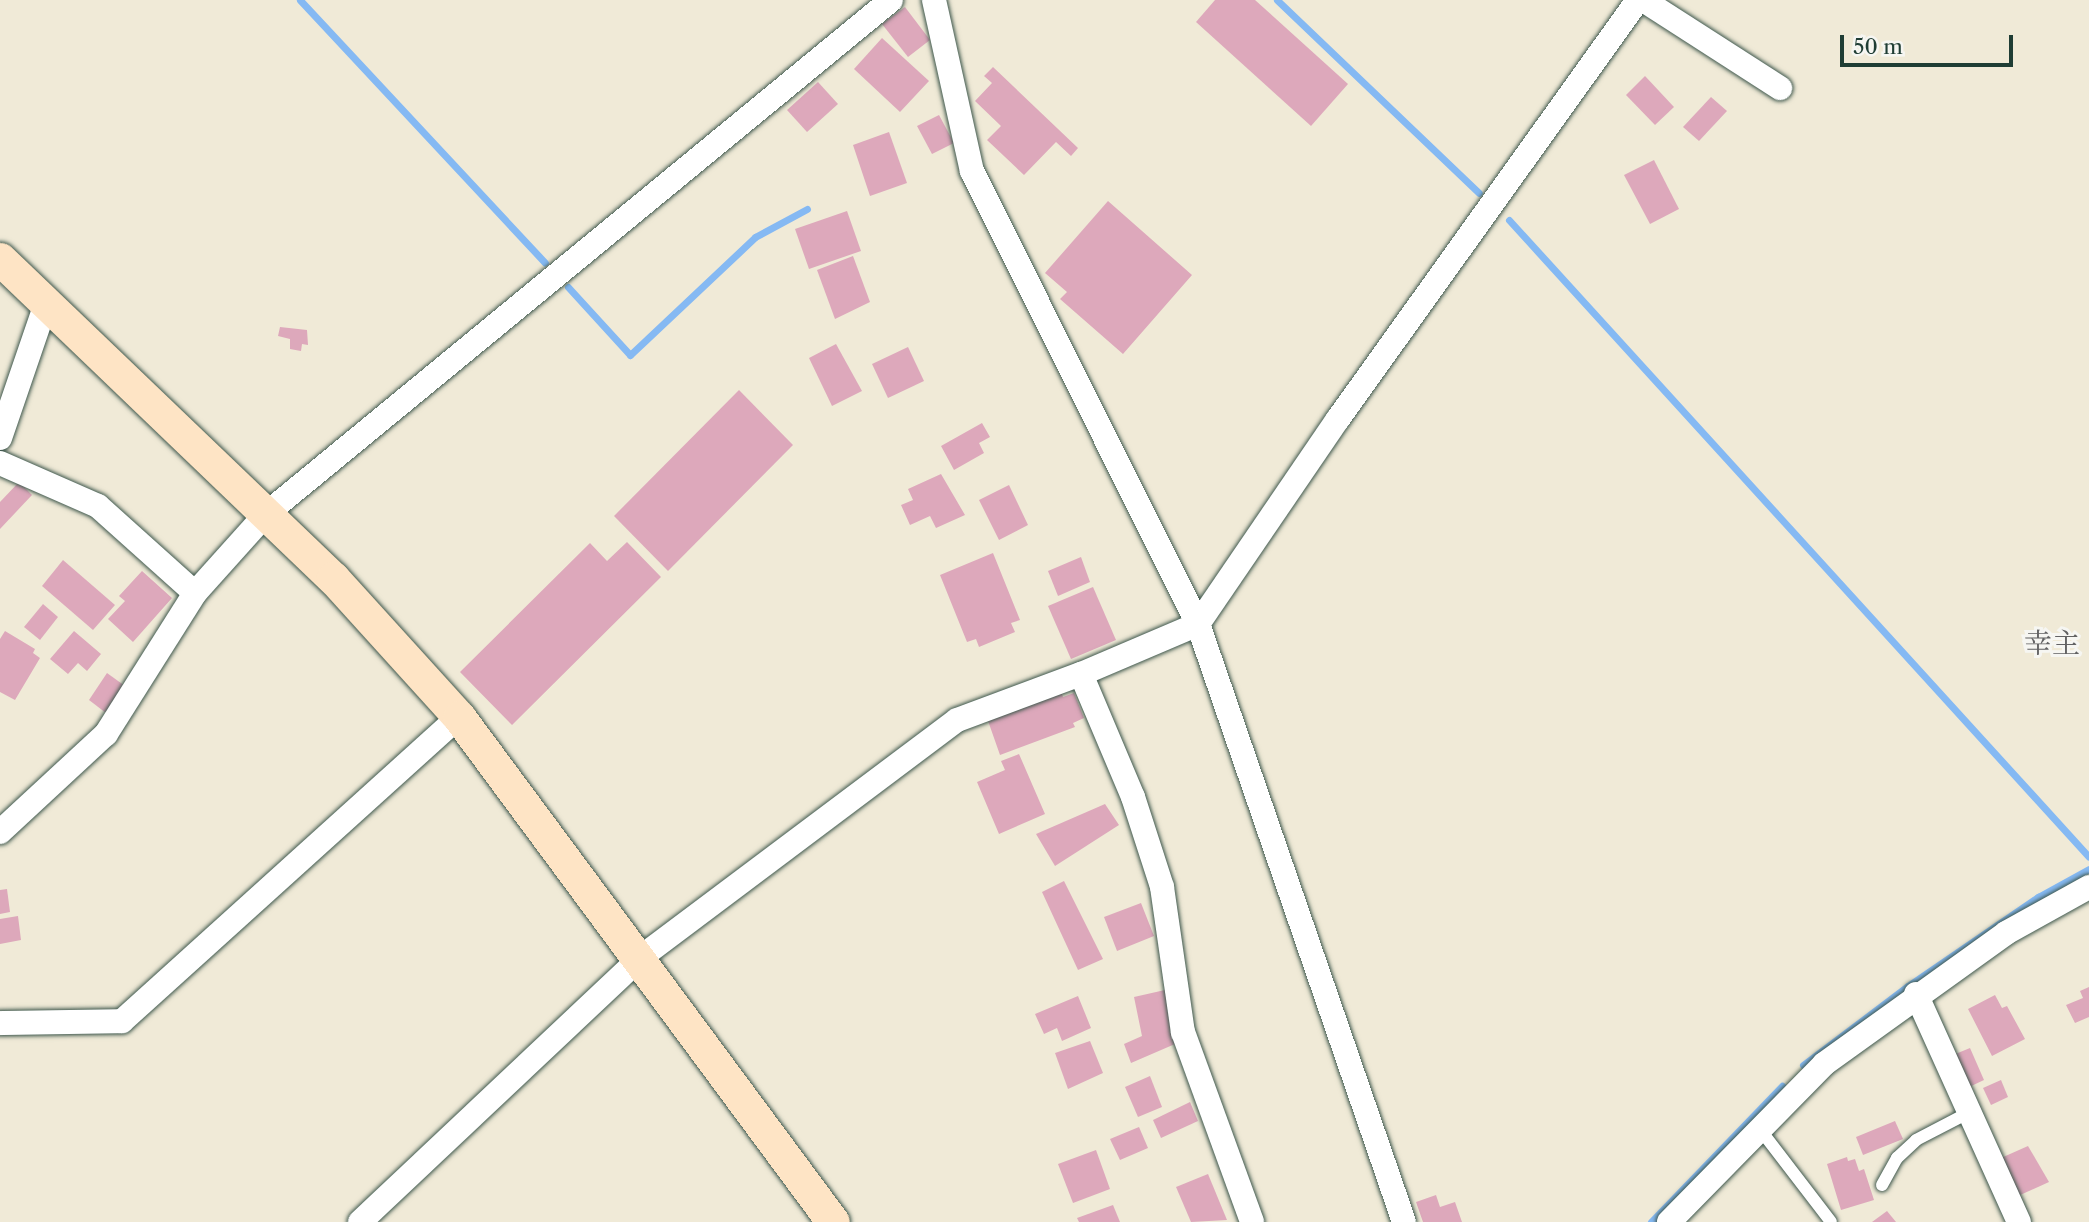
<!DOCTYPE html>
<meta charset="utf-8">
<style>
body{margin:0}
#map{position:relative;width:2089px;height:1222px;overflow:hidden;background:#f0ead7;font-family:"Libre Caslon Text","Noto Serif JP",serif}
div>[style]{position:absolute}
.stream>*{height:7px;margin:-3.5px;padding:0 3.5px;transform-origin:3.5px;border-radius:3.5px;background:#85b9f3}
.building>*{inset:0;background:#dda8bb}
.roads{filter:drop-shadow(0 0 2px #3e574c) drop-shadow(0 0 2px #3e574c)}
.lane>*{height:12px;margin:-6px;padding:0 6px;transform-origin:6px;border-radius:6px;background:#fff}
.street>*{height:24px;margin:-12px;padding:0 12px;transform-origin:12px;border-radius:12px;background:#fff}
.secondary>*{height:33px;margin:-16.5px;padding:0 16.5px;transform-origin:16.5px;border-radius:16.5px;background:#fee4c5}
span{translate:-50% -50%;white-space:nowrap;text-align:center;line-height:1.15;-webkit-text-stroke:6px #f6f6f2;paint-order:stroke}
.quarter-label{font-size:28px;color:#626263}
.scale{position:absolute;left:1840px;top:35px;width:173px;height:32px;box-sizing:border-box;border:4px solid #1f3d34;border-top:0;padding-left:9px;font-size:21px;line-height:24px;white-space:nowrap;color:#1f3d34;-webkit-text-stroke:5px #f6f6f2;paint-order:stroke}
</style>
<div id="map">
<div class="stream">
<i style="left:300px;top:0;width:359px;rotate:47deg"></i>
<i style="left:1277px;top:0;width:279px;rotate:43.7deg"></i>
<i style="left:1509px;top:220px;width:861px;rotate:47.68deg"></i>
<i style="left:568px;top:287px;width:92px;rotate:47.6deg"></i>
<i style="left:630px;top:355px;width:172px;rotate:-43.3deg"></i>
<i style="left:755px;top:237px;width:59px;rotate:-28.3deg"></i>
<i style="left:1803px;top:1065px;width:131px;rotate:-37deg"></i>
<i style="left:1908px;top:986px;width:158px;rotate:-34.4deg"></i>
<i style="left:2038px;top:897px;width:58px;rotate:-28.8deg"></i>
<i style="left:1651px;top:1222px;width:189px;rotate:-46.1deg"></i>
</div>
<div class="building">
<i style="clip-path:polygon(1215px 0,1255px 0,1348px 84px,1311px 126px,1196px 22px)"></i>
<i style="clip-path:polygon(905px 7px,930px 40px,908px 57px,882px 24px)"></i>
<i style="clip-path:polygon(882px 38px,929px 81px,900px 112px,854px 69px)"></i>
<i style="clip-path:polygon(993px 67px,1078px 148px,1071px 156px,1056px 142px,1024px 175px,987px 140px,1001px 126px,975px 101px,992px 83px,984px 76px)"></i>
<i style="clip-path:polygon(1645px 76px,1674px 107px,1655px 125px,1626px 95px)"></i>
<i style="clip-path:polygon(818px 82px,838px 104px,807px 132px,787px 110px)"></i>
<i style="clip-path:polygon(1711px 97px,1727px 111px,1699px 141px,1683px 127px)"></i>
<i style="clip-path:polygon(939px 115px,954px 143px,932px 154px,917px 126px)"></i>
<i style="clip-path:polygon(889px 132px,907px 183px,870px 196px,853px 145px)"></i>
<i style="clip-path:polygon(1654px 160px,1679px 209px,1650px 224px,1624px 175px)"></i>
<i style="clip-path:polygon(1108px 201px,1192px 275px,1123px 354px,1060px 299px,1067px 292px,1045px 273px)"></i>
<i style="clip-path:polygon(847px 211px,861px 251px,809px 269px,795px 229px)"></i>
<i style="clip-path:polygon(853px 256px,870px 302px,835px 319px,817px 270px)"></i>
<i style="clip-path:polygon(280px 327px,307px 330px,308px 345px,302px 344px,301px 351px,290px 349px,290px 339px,278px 336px)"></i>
<i style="clip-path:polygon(836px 344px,862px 391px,832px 406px,809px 358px)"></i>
<i style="clip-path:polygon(908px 347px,924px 381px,888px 398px,872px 364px)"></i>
<i style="clip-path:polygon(739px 390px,793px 445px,668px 571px,614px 516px)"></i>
<i style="clip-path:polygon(982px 423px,990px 437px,979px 443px,984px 453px,954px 470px,941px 446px)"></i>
<i style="clip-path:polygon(941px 474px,965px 515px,936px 528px,930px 516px,910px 525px,901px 505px,913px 500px,908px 489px)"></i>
<i style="clip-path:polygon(19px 482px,32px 495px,0 529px,0 502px)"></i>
<i style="clip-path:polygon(1009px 485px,1028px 525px,999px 540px,979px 500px)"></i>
<i style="clip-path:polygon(627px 542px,661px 577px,512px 725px,460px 672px,590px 543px,607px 561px)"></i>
<i style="clip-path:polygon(993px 553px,1020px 620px,1011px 623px,1015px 632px,979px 647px,976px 639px,967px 642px,940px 575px)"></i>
<i style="clip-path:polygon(1081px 557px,1090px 582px,1058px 596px,1048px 571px)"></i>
<i style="clip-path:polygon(63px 560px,115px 605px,93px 630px,42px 586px)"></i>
<i style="clip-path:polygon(142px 571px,172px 598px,133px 642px,108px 619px,125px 601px,119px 596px)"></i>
<i style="clip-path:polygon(1093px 587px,1116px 640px,1071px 659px,1048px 606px)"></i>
<i style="clip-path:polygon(43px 604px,58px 617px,40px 640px,24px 627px)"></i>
<i style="clip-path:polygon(5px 631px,35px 649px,33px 653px,40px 658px,15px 700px,0 692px,0 639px)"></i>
<i style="clip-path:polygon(74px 631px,101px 654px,87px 671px,78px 663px,68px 674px,50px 659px)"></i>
<i style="clip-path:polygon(107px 673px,125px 686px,106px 713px,89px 700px)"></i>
<i style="clip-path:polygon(1061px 691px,1063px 697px,1074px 693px,1084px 718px,1073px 723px,1075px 727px,1000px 755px,987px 718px)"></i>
<i style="clip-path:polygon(1019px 754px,1045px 814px,999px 834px,977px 782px,1005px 770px,1001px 761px)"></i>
<i style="clip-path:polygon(1105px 804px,1119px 825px,1055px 866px,1036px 834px)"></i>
<i style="clip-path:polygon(1064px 881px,1103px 959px,1078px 970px,1042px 892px)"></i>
<i style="clip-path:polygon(7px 889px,10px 912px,0 914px,0 890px)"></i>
<i style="clip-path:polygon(1141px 903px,1154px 936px,1117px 951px,1104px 917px)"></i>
<i style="clip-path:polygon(18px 916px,21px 940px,0 944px,0 919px)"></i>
<i style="clip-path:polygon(2089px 987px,2089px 1017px,2075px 1023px,2066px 1005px,2083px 998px,2080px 991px)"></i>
<i style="clip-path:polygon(1165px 990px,1175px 1044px,1131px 1063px,1124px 1044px,1142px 1036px,1134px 997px)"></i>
<i style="clip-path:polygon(1995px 995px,2002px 1008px,2007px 1006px,2025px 1039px,1992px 1056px,1968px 1009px)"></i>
<i style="clip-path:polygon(1078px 996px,1091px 1028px,1062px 1041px,1057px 1028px,1044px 1034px,1035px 1014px)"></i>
<i style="clip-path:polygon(1090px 1041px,1103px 1073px,1068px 1089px,1055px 1053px)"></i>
<i style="clip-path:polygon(1970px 1048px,1984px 1080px,1967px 1088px,1953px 1055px)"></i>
<i style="clip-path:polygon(1150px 1076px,1162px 1107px,1138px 1117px,1125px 1087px)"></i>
<i style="clip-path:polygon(2001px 1080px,2008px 1097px,1991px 1105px,1983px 1088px)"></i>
<i style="clip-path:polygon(1190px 1102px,1198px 1121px,1161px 1138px,1153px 1120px)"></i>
<i style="clip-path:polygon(1895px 1121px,1903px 1139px,1863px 1155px,1856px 1137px)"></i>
<i style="clip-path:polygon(1139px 1127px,1148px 1148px,1120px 1160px,1110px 1139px)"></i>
<i style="clip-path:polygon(2028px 1146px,2049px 1182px,2018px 1196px,2001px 1158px)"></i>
<i style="clip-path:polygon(1096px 1150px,1110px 1189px,1073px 1203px,1058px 1164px)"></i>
<i style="clip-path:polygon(1847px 1157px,1848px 1161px,1855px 1159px,1859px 1171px,1864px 1169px,1874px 1200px,1841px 1210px,1827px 1164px)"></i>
<i style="clip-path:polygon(1208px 1174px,1227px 1220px,1191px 1222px,1176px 1187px)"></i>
<i style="clip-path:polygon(1436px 1195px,1440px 1207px,1455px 1202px,1462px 1222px,1423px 1222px,1416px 1202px)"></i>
<i style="clip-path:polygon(1113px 1205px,1120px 1222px,1079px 1222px,1077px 1218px)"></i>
<i style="clip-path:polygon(1887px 1211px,1896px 1222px,1872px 1222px)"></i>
</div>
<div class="roads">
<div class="lane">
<i style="left:1759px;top:1128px;width:118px;rotate:52.5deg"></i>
<i style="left:1882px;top:1185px;width:31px;rotate:-61deg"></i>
<i style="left:1897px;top:1158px;width:26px;rotate:-43deg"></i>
<i style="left:1916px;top:1140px;width:61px;rotate:-27.4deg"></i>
</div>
<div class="street">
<i style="left:934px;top:0;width:175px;rotate:77.5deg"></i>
<i style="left:972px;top:171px;width:506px;rotate:63.49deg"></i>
<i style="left:1198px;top:624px;width:632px;rotate:70.99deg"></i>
<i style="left:1643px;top:0;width:163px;rotate:32.7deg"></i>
<i style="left:0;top:438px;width:142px;rotate:-71.1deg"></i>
<i style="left:0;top:463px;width:107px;rotate:23.7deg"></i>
<i style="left:98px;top:506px;width:130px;rotate:41.9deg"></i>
<i style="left:1081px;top:674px;width:134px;rotate:67.1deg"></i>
<i style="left:1133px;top:797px;width:95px;rotate:72.1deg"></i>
<i style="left:1162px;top:887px;width:147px;rotate:81.8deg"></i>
<i style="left:1183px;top:1032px;width:202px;rotate:70deg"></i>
<i style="left:0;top:832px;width:144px;rotate:-42.8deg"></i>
<i style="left:106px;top:734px;width:167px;rotate:-57.7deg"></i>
<i style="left:195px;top:593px;width:106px;rotate:-48.1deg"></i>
<i style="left:266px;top:514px;width:809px;rotate:-39.43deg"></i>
<i style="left:1916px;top:994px;width:250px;rotate:65.7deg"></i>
<i style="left:0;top:1023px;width:122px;rotate:-0.9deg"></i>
<i style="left:122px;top:1021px;width:454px;rotate:-42.1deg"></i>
<i style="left:360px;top:1222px;width:385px;rotate:-43.3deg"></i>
<i style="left:640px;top:958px;width:396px;rotate:-36.9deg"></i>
<i style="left:957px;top:720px;width:132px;rotate:-20.4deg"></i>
<i style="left:1081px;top:674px;width:127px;rotate:-23.1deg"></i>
<i style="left:1198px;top:624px;width:248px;rotate:-55.7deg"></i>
<i style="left:1338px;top:419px;width:515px;rotate:-54.4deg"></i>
<i style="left:1669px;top:1222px;width:221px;rotate:-45.5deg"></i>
<i style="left:1824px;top:1064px;width:224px;rotate:-35.7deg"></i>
<i style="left:2006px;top:933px;width:95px;rotate:-29deg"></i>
</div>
<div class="secondary">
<i style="left:0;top:259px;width:461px;rotate:43.8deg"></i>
<i style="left:333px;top:578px;width:188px;rotate:47.8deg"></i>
<i style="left:459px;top:717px;width:628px;rotate:53.48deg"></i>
</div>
</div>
<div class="quarter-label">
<span style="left:2052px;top:643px">幸主</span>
</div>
<div class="scale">50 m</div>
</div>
